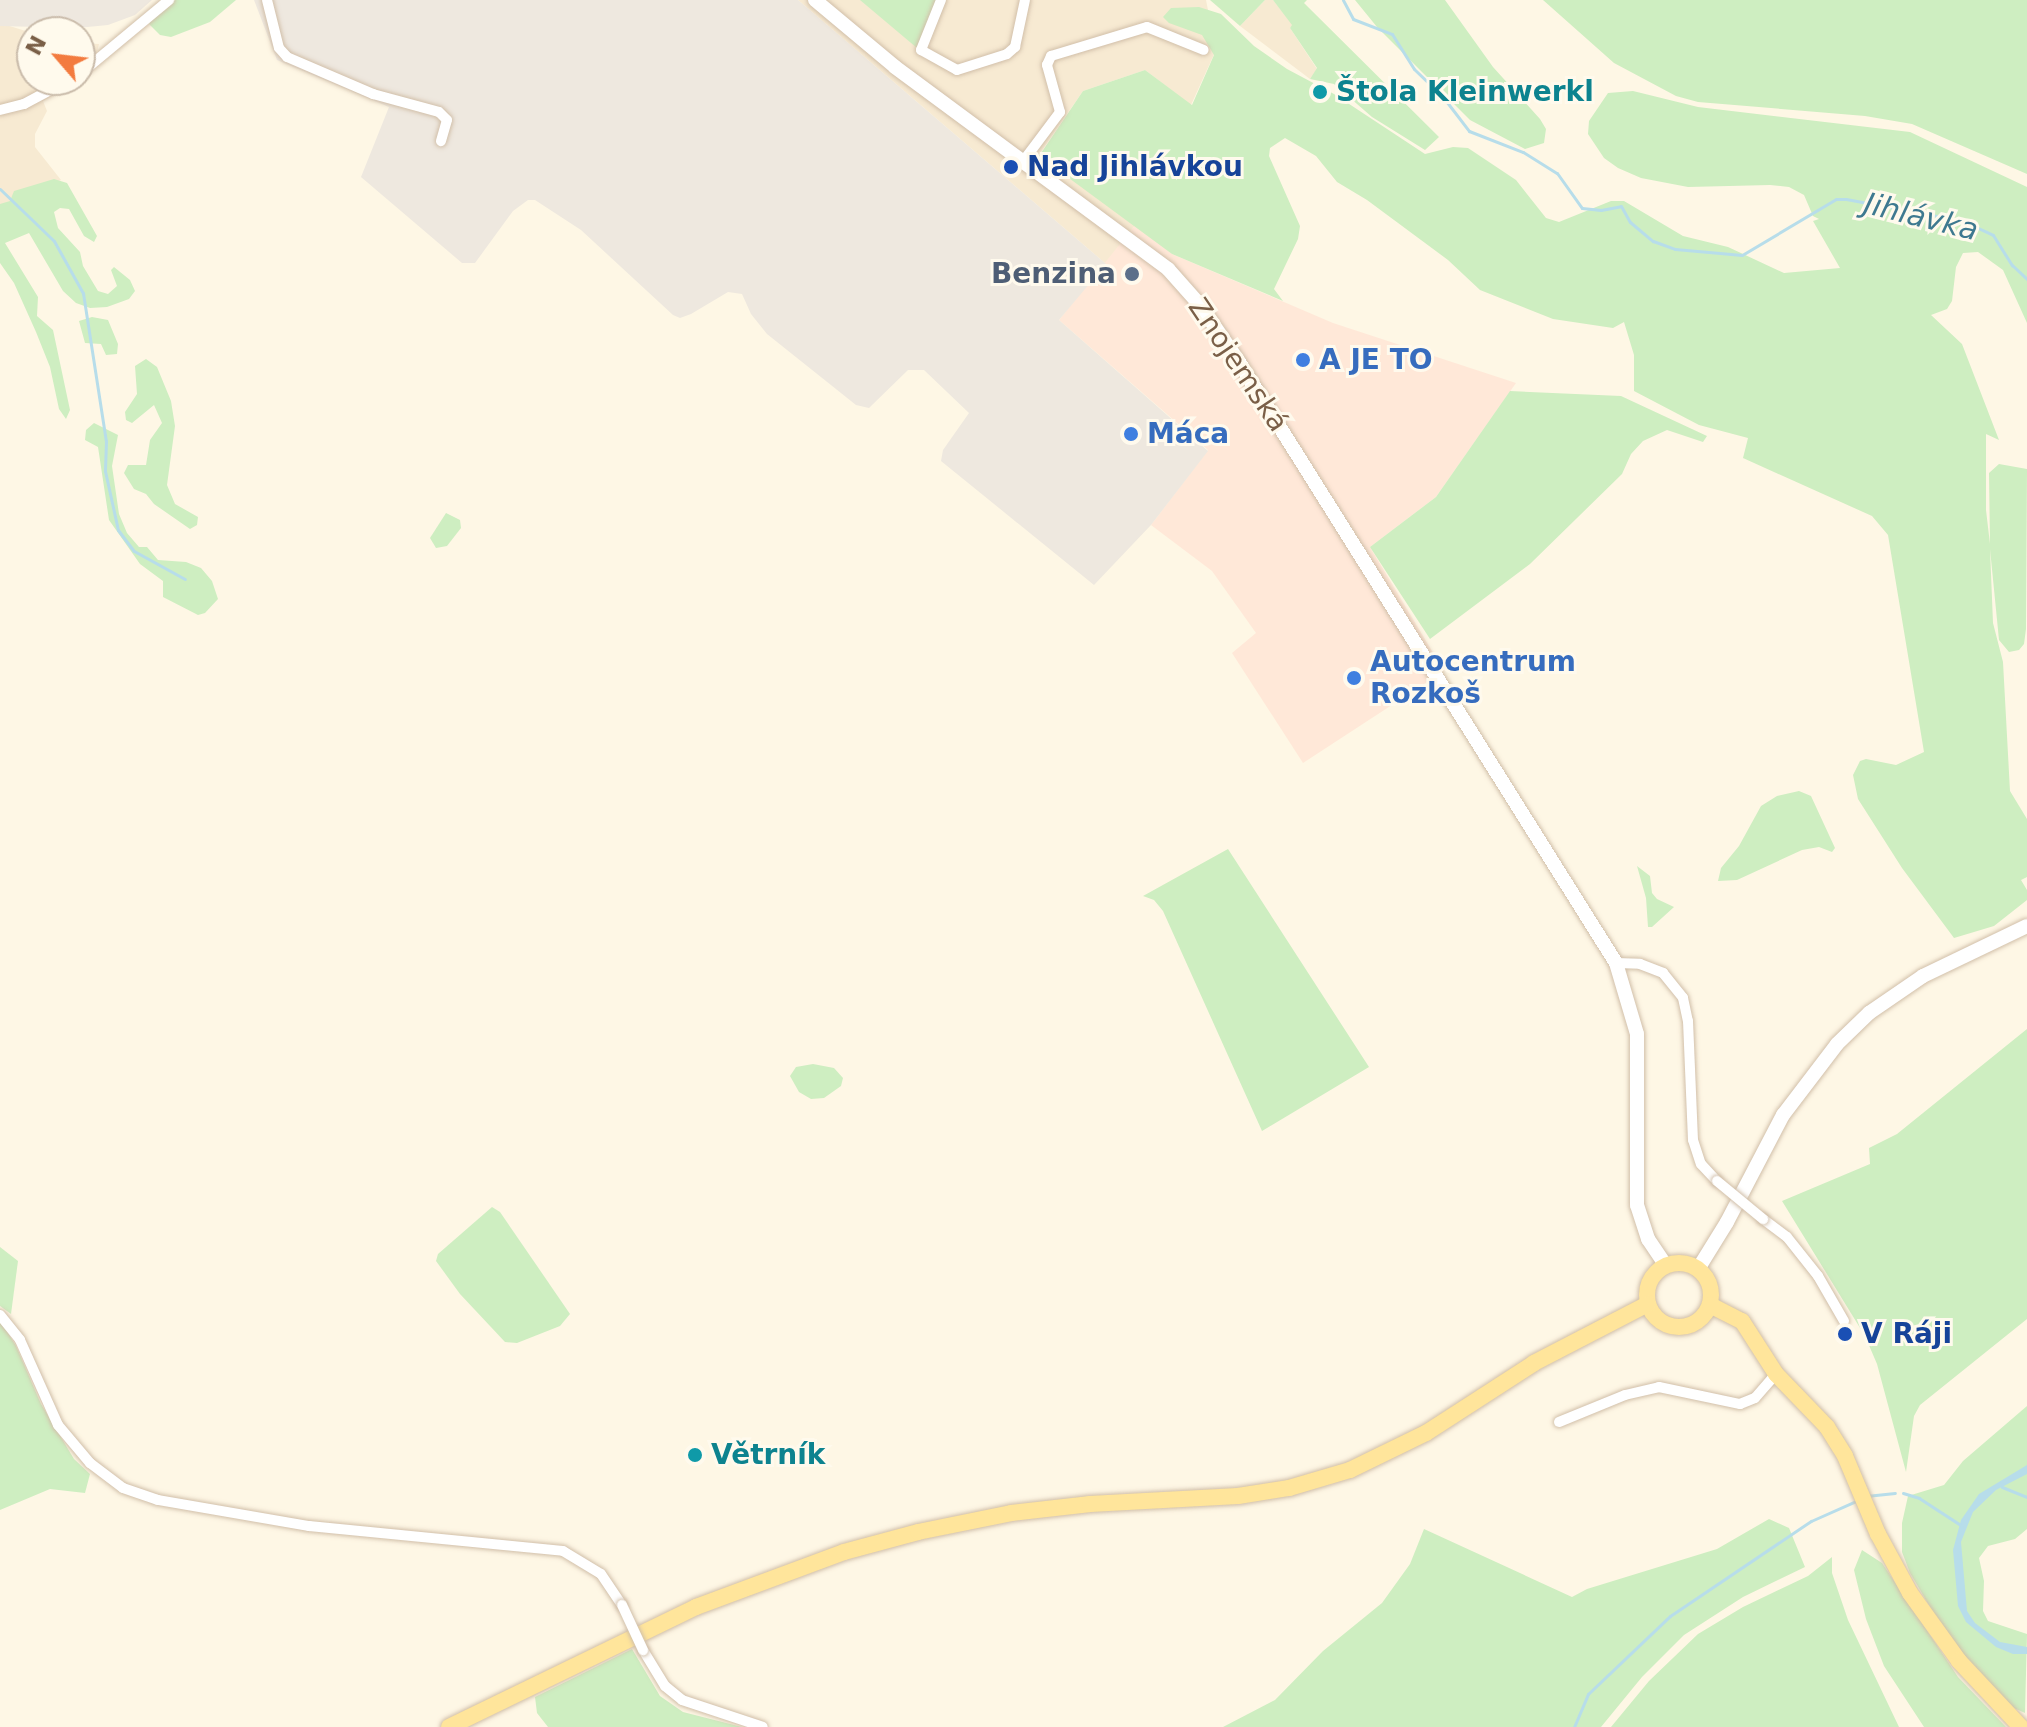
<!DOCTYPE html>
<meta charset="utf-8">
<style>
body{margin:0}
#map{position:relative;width:2027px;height:1727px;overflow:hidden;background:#fef7e5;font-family:"DejaVu Sans",sans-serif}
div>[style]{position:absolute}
.residential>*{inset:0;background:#f7ead2}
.commercial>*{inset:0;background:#ffe8d8}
.industrial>*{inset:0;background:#eee8df}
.green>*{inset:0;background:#ceeec1}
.water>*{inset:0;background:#b7ddea}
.stream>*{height:3px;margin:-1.5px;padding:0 1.5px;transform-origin:1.5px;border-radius:1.5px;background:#b7ddea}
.roads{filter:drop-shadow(0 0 2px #d1bfa9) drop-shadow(0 0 2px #d1bfa9)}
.minor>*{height:10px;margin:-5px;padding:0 5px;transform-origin:5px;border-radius:5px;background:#fff}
.secondary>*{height:14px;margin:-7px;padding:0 7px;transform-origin:7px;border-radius:7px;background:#fff}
.primary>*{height:16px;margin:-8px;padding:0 8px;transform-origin:8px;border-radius:8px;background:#ffe59b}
.primary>.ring{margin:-8px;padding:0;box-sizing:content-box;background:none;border:16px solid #ffe59b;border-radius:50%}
.bridges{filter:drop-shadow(0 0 2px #d1bfa9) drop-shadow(0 0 2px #d1bfa9)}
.minor-bridge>*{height:10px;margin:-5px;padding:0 5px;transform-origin:5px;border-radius:5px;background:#fff}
.dots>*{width:22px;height:22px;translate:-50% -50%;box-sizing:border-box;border:4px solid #fffaed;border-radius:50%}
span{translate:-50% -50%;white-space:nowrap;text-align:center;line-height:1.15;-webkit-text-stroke:6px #fffaed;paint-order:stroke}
.culture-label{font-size:28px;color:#0d838f;font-weight:700}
.left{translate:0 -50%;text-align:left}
.transit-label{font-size:28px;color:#164399;font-weight:700}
.service-label{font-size:28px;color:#4e5e75;font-weight:700}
.right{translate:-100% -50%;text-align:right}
.shop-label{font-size:28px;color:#366cbe;font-weight:700}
.street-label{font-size:28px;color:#7a5f47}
.water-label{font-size:30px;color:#3e7990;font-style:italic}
.north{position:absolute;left:16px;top:16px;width:80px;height:80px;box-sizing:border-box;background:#fffaed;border:2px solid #cabcab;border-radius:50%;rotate:298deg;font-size:22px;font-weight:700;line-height:32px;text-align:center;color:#7a5f47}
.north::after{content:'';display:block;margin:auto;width:28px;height:36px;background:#f37b3f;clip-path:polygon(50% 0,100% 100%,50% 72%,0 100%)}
</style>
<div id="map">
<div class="residential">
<i style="clip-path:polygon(798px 0,1206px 0,1216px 50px,1191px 105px,1145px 70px,1083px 91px,1039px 155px,1136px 224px,1106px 264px)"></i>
<i style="clip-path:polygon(1265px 0,1273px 0,1293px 25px,1290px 28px,1317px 69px,1310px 79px,1240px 26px)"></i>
<i style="clip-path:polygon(0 23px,32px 33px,32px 80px,80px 80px,80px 43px,99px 44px,91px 75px,43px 101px,47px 111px,35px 134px,35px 147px,61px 180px,0 209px)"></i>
</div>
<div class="commercial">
<i style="clip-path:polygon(1136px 224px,1172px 254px,1333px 323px,1516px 383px,1436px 497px,1370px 547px,1444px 671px,1303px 763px,1232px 653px,1256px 633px,1212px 571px,1151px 525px,1208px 450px,1059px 320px)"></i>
</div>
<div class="industrial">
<i style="clip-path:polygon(0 0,152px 0,135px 15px,108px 25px,77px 28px,0 26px)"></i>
<i style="clip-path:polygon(254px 0,798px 0,1106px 264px,1059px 320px,1208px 451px,1151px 525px,1094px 585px,941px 461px,943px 450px,969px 413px,924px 370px,908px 370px,869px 408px,856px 405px,767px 334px,751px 314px,742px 294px,728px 292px,691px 314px,680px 318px,673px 315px,581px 230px,535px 200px,528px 200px,513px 211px,475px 263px,462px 263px,361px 177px,389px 107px,277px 60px)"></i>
</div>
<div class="green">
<i style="clip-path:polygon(167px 0,236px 0,210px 22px,171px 37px,160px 35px,149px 24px)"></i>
<i style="clip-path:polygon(860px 0,938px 0,917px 48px)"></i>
<i style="clip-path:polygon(1210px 0,1265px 0,1240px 26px)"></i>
<i style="clip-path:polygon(1273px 0,1307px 0,1304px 3px,1439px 137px,1425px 150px,1372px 117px,1334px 84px,1310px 79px,1317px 68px,1290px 28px,1292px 25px)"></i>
<i style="clip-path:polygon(1355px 0,1445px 0,1493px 67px,1540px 119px,1546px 129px,1544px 143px,1525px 149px,1470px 120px,1377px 27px)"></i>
<i style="clip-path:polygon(1543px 0,2027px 0,2027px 174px,1912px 124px,1865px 116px,1698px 102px,1676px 96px,1614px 63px)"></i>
<i style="clip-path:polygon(1199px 7px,1221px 14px,1254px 46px,1287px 69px,1334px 94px,1425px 154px,1453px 147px,1468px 148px,1516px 180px,1546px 218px,1559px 222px,1611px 201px,1624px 201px,1683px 236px,1728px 247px,1784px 273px,1840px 268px,1813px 221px,1819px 219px,1813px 216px,1804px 195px,1789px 187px,1770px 185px,1688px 187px,1641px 178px,1618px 168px,1604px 158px,1588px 134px,1589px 121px,1608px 93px,1633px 91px,1698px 107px,1910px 132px,2027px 187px,2027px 323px,2003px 270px,1978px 252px,1963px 253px,1956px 267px,1952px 301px,1947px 309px,1931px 315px,1962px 344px,1999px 440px,1986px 434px,1986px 510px,1990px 544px,1989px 473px,1999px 464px,2027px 469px,2026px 629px,2024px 644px,2019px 650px,2009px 652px,1999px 640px,1990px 549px,1993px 623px,2003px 662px,2010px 791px,2027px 819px,2027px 877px,2021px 880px,2027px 890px,2027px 900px,1994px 926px,1954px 938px,1902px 868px,1858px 799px,1853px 775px,1860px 761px,1866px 759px,1896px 765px,1924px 752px,1888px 535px,1872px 516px,1743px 458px,1748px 438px,1699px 425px,1634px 391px,1634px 355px,1624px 322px,1613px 328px,1553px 319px,1480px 290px,1448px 260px,1367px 200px,1337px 182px,1316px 156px,1285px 138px,1270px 148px,1269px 156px,1300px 226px,1298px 239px,1274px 289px,1283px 301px,1172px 254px,1039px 156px,1083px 91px,1145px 70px,1192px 105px,1214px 55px,1202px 35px,1169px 23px,1163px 17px,1171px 8px)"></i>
<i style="clip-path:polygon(54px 179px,67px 183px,97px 236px,94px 242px,84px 236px,69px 209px,60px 208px,54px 212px,58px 228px,80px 252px,83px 266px,98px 291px,108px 294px,117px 286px,111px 270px,114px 267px,130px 280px,135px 291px,129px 299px,107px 307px,90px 308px,76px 303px,63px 291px,29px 233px,5px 243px,38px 297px,37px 316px,53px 330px,70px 410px,66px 419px,59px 409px,50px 367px,36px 332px,14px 283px,0 263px,0 204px,10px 201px,14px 191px)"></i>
<i style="clip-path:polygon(92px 317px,108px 320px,118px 344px,117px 354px,106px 355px,101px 344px,85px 343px,79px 321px)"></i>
<i style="clip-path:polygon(146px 359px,157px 367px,171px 401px,175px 426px,167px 485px,175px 504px,198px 517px,197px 525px,190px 529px,154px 504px,146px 494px,134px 489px,124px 473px,128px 465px,146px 465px,150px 440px,162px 423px,154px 405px,132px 423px,126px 420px,125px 412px,137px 394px,135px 366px)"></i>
<i style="clip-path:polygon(1510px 391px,1621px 396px,1707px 436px,1703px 442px,1667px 430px,1643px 441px,1631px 454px,1622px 474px,1530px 564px,1430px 639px,1370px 547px,1436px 497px)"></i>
<i style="clip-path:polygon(94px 423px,118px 435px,112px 466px,119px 514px,127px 533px,139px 547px,147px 547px,158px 560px,186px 562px,201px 568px,212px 581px,218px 599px,205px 613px,198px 615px,163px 597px,163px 581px,140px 564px,109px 520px,98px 447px,85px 440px,86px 430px)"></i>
<i style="clip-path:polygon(446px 513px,460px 520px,461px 528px,447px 546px,436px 548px,430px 538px)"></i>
<i style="clip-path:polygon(1799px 791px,1811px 796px,1835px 848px,1832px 852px,1819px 847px,1802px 850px,1737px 880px,1718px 881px,1721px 868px,1739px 846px,1761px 806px,1777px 796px)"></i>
<i style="clip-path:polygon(1228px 849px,1369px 1067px,1262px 1131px,1163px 911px,1154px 900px,1143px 896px)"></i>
<i style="clip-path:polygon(1637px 866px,1650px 876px,1652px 893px,1657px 899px,1674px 907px,1652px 927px,1648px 927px,1646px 898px)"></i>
<i style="clip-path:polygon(2027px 1029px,2027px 1319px,1920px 1405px,1914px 1416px,1906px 1472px,1877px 1364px,1865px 1336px,1782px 1201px,1870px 1164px,1869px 1148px,1897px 1134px)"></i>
<i style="clip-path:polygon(813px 1064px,834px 1068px,843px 1078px,841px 1086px,824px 1098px,811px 1099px,799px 1092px,790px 1076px,796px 1067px)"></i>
<i style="clip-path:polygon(492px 1207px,500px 1212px,570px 1314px,560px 1326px,517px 1343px,505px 1342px,460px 1294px,436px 1261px,438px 1254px)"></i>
<i style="clip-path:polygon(0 1247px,18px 1261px,11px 1314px,0 1306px)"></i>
<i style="clip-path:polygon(0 1320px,16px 1346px,41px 1404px,74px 1459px,90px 1474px,85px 1493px,50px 1489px,0 1510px)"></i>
<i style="clip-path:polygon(2027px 1406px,2027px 1529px,2015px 1539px,1988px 1546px,1979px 1558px,1984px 1581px,1983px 1611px,1988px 1621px,2027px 1634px,2025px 1713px,2005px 1704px,1952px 1644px,1910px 1573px,1902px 1552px,1902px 1523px,1908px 1496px,1944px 1485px,1963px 1461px)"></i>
<i style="clip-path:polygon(1769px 1519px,1789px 1528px,1805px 1567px,1743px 1597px,1684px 1635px,1642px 1677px,1601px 1727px,1223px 1727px,1275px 1700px,1323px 1651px,1382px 1603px,1410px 1564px,1424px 1529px,1572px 1597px,1587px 1589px,1717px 1549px)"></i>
<i style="clip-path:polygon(1862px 1550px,1882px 1563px,1958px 1677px,2006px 1727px,1924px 1727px,1884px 1666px,1866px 1619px,1854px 1570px)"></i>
<i style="clip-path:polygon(1832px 1557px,1832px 1573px,1848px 1620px,1899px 1727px,1611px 1727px,1649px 1681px,1698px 1634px,1743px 1607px,1808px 1576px)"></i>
<i style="clip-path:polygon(632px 1649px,660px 1696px,683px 1712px,742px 1727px,548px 1727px,537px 1713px,535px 1697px)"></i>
</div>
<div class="water">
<i style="clip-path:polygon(2027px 1465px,2027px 1474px,1996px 1490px,1973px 1512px,1961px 1542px,1967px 1611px,1975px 1623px,2000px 1642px,2027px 1647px,2027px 1654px,2013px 1654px,1996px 1647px,1966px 1622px,1958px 1606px,1953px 1550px,1961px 1520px,1979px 1494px)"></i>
</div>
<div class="stream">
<i style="left:1343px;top:0;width:21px;rotate:62deg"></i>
<i style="left:1353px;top:19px;width:42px;rotate:21deg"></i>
<i style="left:1392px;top:34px;width:41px;rotate:57.8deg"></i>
<i style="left:1414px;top:69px;width:40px;rotate:44deg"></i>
<i style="left:1443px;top:97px;width:43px;rotate:52.6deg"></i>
<i style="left:1469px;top:131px;width:58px;rotate:21.3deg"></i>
<i style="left:1523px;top:152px;width:40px;rotate:32deg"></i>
<i style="left:1557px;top:173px;width:43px;rotate:54.5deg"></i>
<i style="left:1582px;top:208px;width:19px;rotate:6deg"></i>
<i style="left:1601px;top:210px;width:20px;rotate:-11deg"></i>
<i style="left:1621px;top:206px;width:18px;rotate:61deg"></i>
<i style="left:1630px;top:222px;width:30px;rotate:40deg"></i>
<i style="left:1653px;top:241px;width:23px;rotate:20deg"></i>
<i style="left:1675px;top:249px;width:67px;rotate:5.1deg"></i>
<i style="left:1742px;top:255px;width:109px;rotate:-30.8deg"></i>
<i style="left:1836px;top:199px;width:10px"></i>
<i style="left:1846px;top:199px;width:119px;rotate:10.6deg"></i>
<i style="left:1963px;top:221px;width:33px;rotate:25deg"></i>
<i style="left:1993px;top:235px;width:36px;rotate:58deg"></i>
<i style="left:2012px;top:265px;width:21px;rotate:43deg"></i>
<i style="left:0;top:189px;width:75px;rotate:43.9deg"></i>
<i style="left:54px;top:241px;width:60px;rotate:60.9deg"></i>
<i style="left:83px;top:293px;width:150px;rotate:81.2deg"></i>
<i style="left:106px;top:441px;width:30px;rotate:92deg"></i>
<i style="left:105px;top:471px;width:60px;rotate:77.6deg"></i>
<i style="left:118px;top:530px;width:26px;rotate:53deg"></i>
<i style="left:134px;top:551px;width:58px;rotate:28.8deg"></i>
<i style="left:2002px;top:1487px;width:27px;rotate:22deg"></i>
<i style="left:1903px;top:1493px;width:17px;rotate:17deg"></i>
<i style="left:1919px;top:1498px;width:51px;rotate:33.1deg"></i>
<i style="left:1866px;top:1496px;width:29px;rotate:-6deg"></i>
<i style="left:1574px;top:1727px;width:36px;rotate:-67deg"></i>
<i style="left:1588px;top:1694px;width:113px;rotate:-43.6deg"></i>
<i style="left:1670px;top:1616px;width:170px;rotate:-34deg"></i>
<i style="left:1811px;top:1521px;width:49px;rotate:-24deg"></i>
</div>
<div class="roads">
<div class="minor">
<i style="left:267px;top:0;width:49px;rotate:76deg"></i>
<i style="left:279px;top:48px;width:12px;rotate:48deg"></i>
<i style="left:287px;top:57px;width:94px;rotate:23.3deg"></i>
<i style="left:373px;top:94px;width:68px;rotate:15.3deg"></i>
<i style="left:439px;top:112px;width:11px;rotate:45deg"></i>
<i style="left:447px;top:120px;width:22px;rotate:106deg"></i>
<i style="left:941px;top:0;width:54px;rotate:111.8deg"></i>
<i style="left:921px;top:50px;width:41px;rotate:29.1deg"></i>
<i style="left:957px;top:70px;width:52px;rotate:-17.7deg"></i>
<i style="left:1007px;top:54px;width:11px;rotate:-41deg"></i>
<i style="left:1015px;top:47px;width:48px;rotate:-78deg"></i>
<i style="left:80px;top:74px;width:116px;rotate:-39.7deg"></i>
<i style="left:0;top:110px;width:25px;rotate:-14deg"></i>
<i style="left:24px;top:104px;width:51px;rotate:-28.1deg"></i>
<i style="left:1024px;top:160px;width:60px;rotate:-53.1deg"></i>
<i style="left:1060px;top:112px;width:49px;rotate:-105.5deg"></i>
<i style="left:1047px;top:65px;width:10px;rotate:-66deg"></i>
<i style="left:1051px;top:56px;width:100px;rotate:-16.8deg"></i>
<i style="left:1147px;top:27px;width:61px;rotate:22deg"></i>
<i style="left:1616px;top:963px;width:24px;rotate:2deg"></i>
<i style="left:1640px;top:964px;width:25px;rotate:21deg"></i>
<i style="left:1663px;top:973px;width:32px;rotate:51deg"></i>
<i style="left:1683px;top:998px;width:24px;rotate:78deg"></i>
<i style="left:1688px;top:1021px;width:119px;rotate:87.6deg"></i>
<i style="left:1693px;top:1140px;width:25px;rotate:72deg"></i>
<i style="left:1701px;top:1164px;width:23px;rotate:47deg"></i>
<i style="left:1763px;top:1219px;width:30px;rotate:37deg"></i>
<i style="left:1787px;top:1237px;width:50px;rotate:51.5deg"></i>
<i style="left:1818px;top:1276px;width:52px;rotate:60deg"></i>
<i style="left:0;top:1315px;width:32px;rotate:51deg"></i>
<i style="left:20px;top:1340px;width:93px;rotate:65.9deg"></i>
<i style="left:58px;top:1425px;width:50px;rotate:49.9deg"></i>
<i style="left:90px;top:1463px;width:41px;rotate:37.1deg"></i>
<i style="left:123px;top:1488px;width:37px;rotate:19deg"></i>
<i style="left:158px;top:1500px;width:153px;rotate:9.8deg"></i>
<i style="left:309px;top:1526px;width:255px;rotate:5.6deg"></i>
<i style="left:563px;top:1551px;width:44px;rotate:31.2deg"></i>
<i style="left:601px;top:1574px;width:37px;rotate:56deg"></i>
<i style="left:1559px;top:1422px;width:71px;rotate:-22.2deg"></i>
<i style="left:1625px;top:1395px;width:35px;rotate:-13deg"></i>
<i style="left:1659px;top:1387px;width:83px;rotate:11.9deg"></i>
<i style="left:1740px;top:1404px;width:16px;rotate:-22deg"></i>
<i style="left:1755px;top:1398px;width:32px;rotate:-49deg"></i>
<i style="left:643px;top:1650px;width:42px;rotate:58.6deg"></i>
<i style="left:665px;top:1686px;width:22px;rotate:39deg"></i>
<i style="left:682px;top:1700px;width:85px;rotate:18.4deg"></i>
</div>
<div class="secondary">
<i style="left:815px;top:0;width:104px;rotate:39.9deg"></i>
<i style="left:895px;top:67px;width:340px;rotate:36.5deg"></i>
<i style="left:1168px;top:269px;width:48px;rotate:48.4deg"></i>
<i style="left:1200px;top:305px;width:69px;rotate:55.6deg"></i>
<i style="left:1239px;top:362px;width:709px;rotate:57.9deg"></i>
<i style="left:1616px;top:963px;width:74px;rotate:73.5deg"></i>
<i style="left:1637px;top:1034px;width:171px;rotate:90deg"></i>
<i style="left:1637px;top:1205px;width:36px;rotate:72deg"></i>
<i style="left:1648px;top:1239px;width:32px;rotate:56deg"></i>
<i style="left:1698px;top:1269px;width:55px;rotate:-58.3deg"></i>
<i style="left:1727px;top:1222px;width:121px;rotate:-62.4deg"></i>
<i style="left:1783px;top:1115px;width:89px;rotate:-52.7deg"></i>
<i style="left:1837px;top:1044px;width:45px;rotate:-44.1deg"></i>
<i style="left:1869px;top:1013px;width:65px;rotate:-34.4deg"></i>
<i style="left:1923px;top:976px;width:115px;rotate:-25.7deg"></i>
</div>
<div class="primary">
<i class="ring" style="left:1647px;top:1263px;width:48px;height:48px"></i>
<i style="left:1710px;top:1305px;width:36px;rotate:27deg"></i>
<i style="left:1742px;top:1321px;width:63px;rotate:57.3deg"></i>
<i style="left:1776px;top:1374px;width:74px;rotate:46.1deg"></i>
<i style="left:1827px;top:1427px;width:34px;rotate:58deg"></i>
<i style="left:1845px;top:1456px;width:85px;rotate:67.1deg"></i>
<i style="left:1878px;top:1534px;width:67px;rotate:61.5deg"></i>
<i style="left:1910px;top:1593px;width:84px;rotate:54.2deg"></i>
<i style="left:1959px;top:1661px;width:91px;rotate:46.8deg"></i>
<i style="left:449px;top:1727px;width:275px;rotate:-25.9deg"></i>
<i style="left:696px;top:1607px;width:158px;rotate:-20.4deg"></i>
<i style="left:844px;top:1552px;width:77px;rotate:-15.1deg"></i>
<i style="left:918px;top:1532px;width:95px;rotate:-11.5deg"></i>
<i style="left:1011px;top:1513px;width:80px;rotate:-6.5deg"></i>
<i style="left:1090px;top:1504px;width:148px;rotate:-3.1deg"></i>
<i style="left:1238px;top:1496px;width:52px;rotate:-8.9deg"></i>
<i style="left:1289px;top:1488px;width:64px;rotate:-16.4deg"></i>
<i style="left:1350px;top:1470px;width:85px;rotate:-26deg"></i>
<i style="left:1426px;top:1433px;width:129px;rotate:-32.9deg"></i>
<i style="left:1534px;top:1363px;width:128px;rotate:-27.4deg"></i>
</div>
</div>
<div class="bridges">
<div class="minor-bridge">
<i style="left:1717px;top:1181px;width:60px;rotate:39.6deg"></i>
<i style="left:622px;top:1605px;width:50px;rotate:65deg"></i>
</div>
</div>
<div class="dots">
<i style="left:1320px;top:92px;background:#0f9aa8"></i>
<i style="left:1011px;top:167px;background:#1a4fb4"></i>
<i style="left:1132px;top:274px;background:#5c6f8a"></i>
<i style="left:1303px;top:360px;background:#3f7fe0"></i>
<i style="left:1131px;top:434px;background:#3f7fe0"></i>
<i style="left:1354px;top:678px;background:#3f7fe0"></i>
<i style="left:1845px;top:1334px;background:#1a4fb4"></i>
<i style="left:695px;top:1455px;background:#0f9aa8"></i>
</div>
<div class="culture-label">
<span class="left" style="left:1336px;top:92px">Štola Kleinwerkl</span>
<span class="left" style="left:711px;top:1455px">Větrník</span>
</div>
<div class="transit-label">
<span class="left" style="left:1027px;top:167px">Nad Jihlávkou</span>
<span class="left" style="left:1861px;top:1334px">V Ráji</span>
</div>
<div class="service-label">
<span class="right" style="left:1116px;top:274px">Benzina</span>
</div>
<div class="shop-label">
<span class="left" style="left:1319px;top:360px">A JE TO</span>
<span class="left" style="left:1147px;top:434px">Máca</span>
<span class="left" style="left:1370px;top:678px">Autocentrum<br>Rozkoš</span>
</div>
<div class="street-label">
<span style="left:1238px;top:365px;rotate:56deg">Znojemská</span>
</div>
<div class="water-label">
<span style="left:1921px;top:217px;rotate:14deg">Jihlávka</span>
</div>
<div class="north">N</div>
</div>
